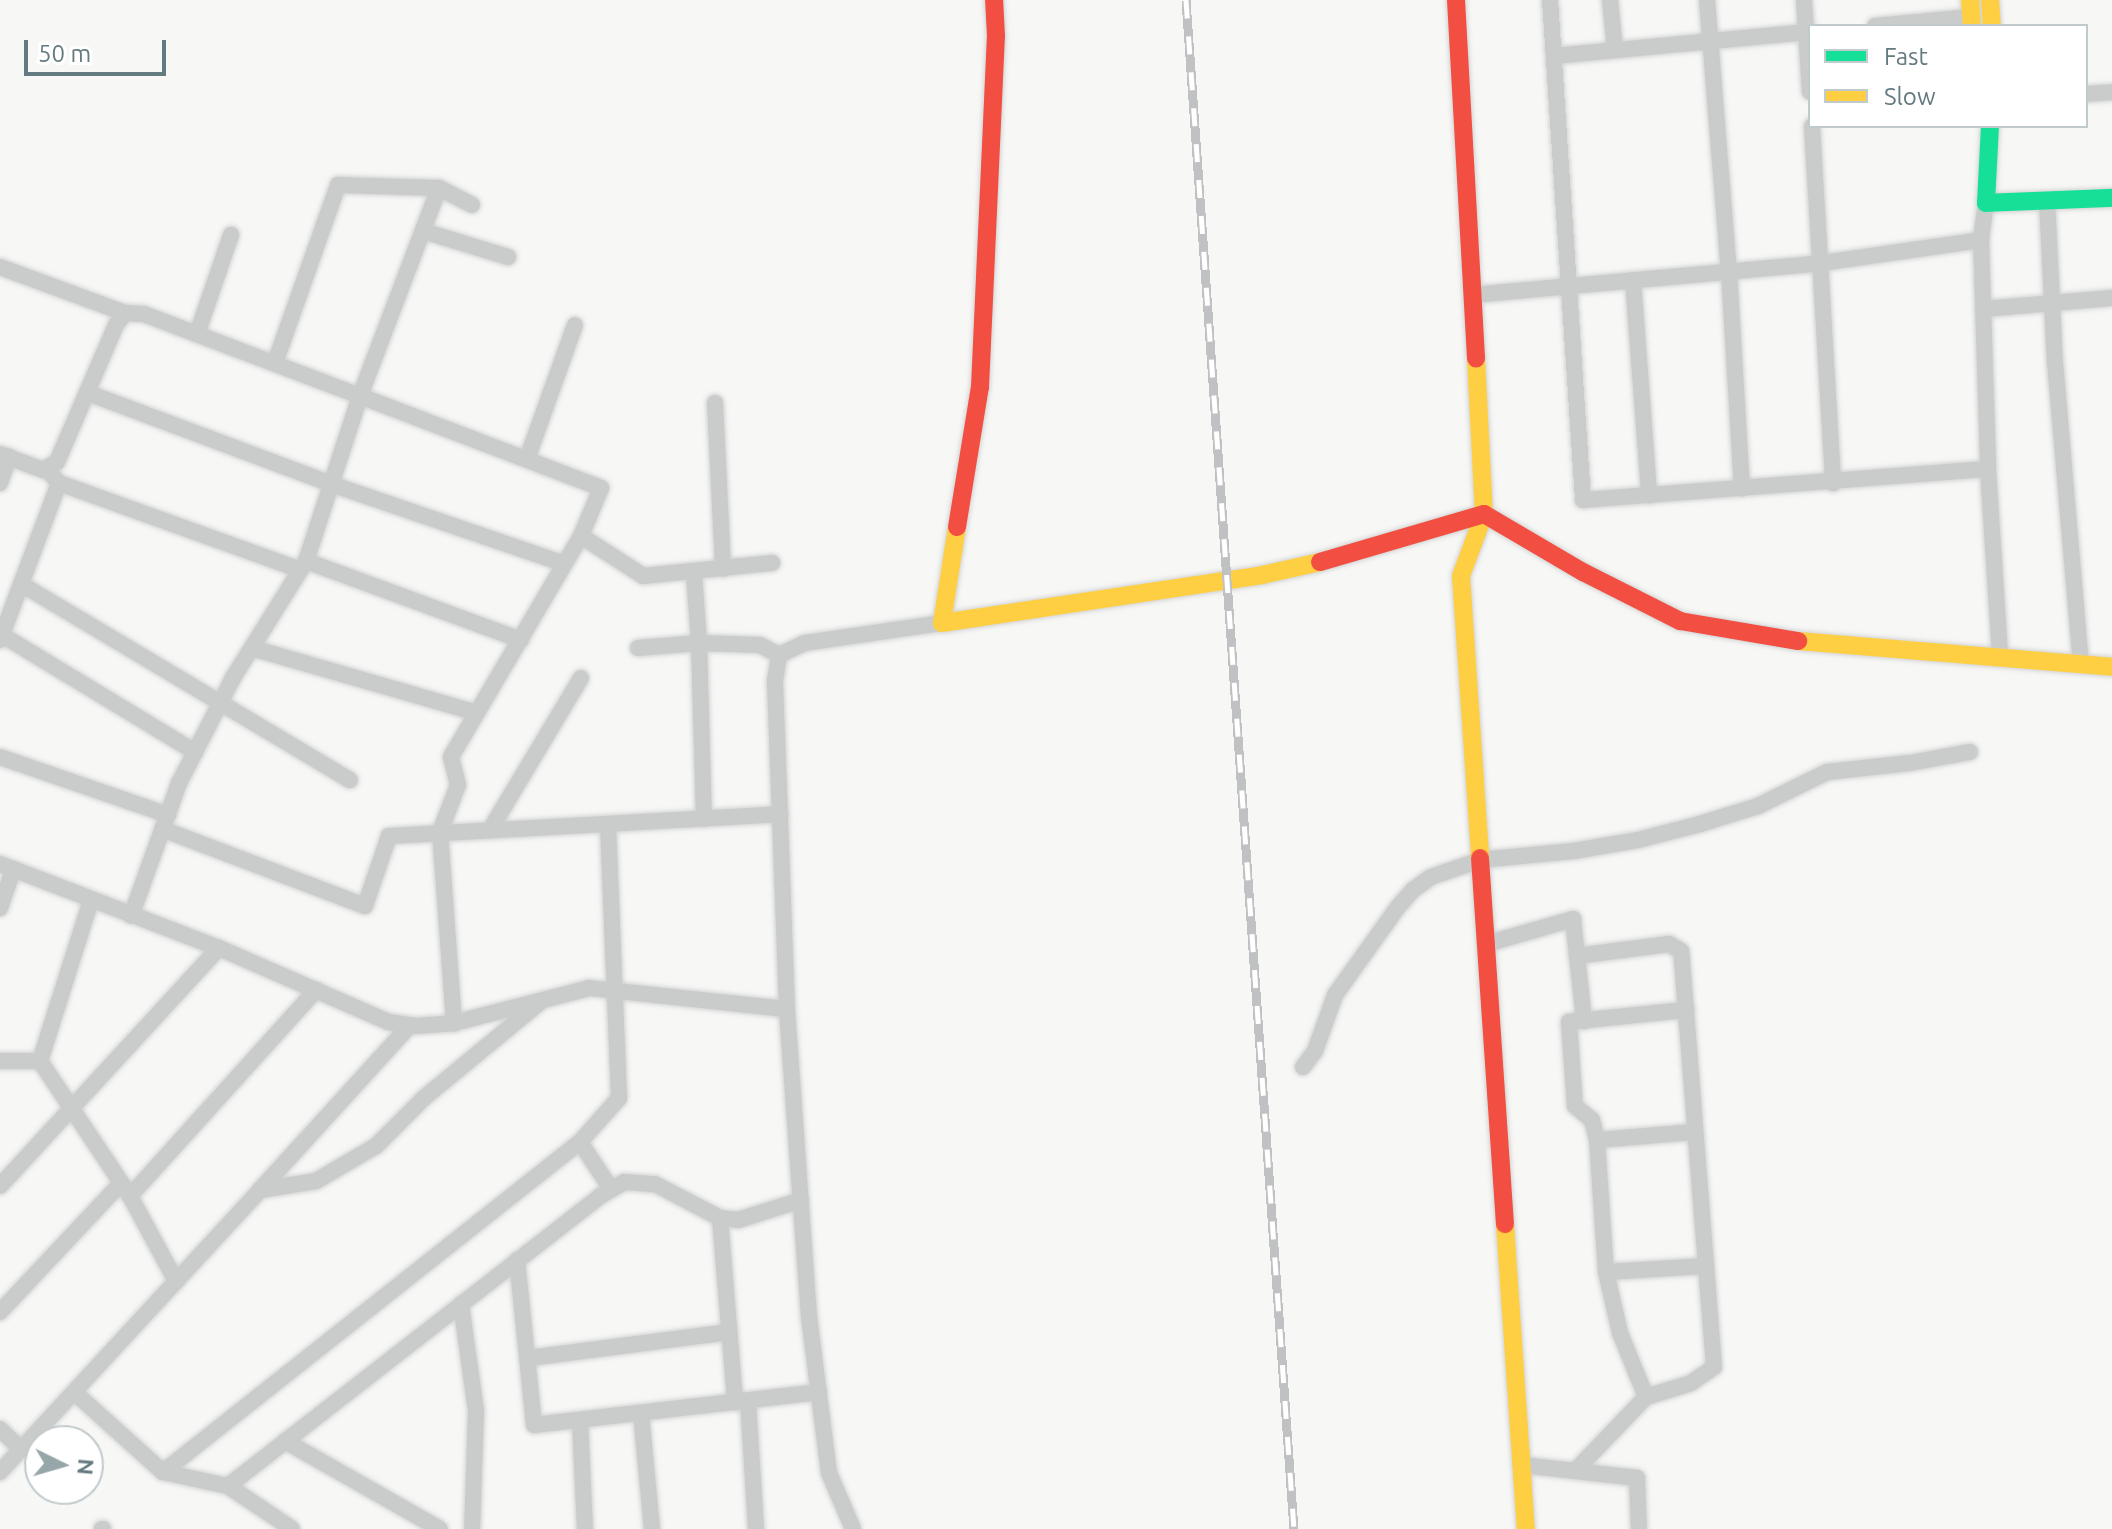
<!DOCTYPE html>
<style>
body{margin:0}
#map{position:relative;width:2112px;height:1529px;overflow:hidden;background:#f7f7f6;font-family:Ubuntu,sans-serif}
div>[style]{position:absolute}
.roads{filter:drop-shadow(0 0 2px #d3d4d4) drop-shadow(0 0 2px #d3d4d4)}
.street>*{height:16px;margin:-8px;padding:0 8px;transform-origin:8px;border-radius:8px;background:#cacccc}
.fast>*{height:18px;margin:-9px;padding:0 9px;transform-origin:9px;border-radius:9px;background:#16e098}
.slow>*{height:18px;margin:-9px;padding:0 9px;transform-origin:9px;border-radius:9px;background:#ffcf43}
.jam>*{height:18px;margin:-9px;padding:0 9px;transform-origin:9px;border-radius:9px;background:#f24e42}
.rail>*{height:9px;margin-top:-4.5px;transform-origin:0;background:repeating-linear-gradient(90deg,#fff 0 18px,#c0c1c2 0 36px);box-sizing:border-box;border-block:2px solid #c0c1c2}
span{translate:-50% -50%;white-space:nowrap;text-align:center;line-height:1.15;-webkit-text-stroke:8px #fff;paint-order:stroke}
.legend{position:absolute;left:1808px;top:24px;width:280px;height:104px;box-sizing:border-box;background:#fff;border:2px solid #c1cacc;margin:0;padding:10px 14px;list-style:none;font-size:24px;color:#637a80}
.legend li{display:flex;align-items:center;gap:16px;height:40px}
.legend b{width:40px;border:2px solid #c1cacc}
.north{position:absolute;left:24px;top:1425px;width:80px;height:80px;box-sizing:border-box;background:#fff;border:2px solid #c1cacc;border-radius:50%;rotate:95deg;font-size:22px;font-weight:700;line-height:32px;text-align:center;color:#637a80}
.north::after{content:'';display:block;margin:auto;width:28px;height:36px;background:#97a6a9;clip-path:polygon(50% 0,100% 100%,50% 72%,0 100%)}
.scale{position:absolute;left:24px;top:40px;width:142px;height:36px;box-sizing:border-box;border:4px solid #637a80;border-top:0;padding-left:10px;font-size:24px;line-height:28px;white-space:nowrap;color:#637a80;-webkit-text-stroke:6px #fff;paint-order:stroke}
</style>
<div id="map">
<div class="roads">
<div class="street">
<i style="left:1550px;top:0;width:501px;rotate:86.22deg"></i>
<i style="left:1583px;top:500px;width:406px;rotate:-4.4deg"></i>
<i style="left:1610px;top:0;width:50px;rotate:84.3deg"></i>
<i style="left:1707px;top:0;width:272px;rotate:85.4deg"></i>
<i style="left:1729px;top:271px;width:218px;rotate:86.6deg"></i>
<i style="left:1804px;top:0;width:92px;rotate:86.3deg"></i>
<i style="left:1875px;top:26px;width:96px;rotate:-5.4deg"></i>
<i style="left:1554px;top:56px;width:257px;rotate:-5.4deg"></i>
<i style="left:2086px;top:94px;width:26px;rotate:-4deg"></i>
<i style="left:1812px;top:126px;width:358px;rotate:86.6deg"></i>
<i style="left:439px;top:188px;width:222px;rotate:110.8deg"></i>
<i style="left:360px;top:396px;width:258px;rotate:20.9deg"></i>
<i style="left:601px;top:488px;width:52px;rotate:112.6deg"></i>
<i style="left:581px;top:536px;width:256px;rotate:120.5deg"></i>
<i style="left:451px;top:757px;width:29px;rotate:76deg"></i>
<i style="left:458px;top:785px;width:50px;rotate:111deg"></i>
<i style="left:440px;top:832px;width:192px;rotate:85.8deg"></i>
<i style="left:2047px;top:200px;width:162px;rotate:87.2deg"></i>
<i style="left:2055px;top:362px;width:303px;rotate:85.1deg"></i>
<i style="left:1986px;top:203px;width:37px;rotate:98deg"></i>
<i style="left:1981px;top:240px;width:229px;rotate:88.2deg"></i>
<i style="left:1988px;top:469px;width:186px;rotate:86.3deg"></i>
<i style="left:423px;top:231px;width:89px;rotate:17deg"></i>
<i style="left:0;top:267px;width:133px;rotate:20.2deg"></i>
<i style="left:125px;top:313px;width:19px;rotate:3deg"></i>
<i style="left:144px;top:314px;width:231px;rotate:20.8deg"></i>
<i style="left:360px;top:396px;width:174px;rotate:108.1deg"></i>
<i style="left:306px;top:561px;width:138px;rotate:122deg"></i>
<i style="left:233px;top:678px;width:118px;rotate:117.2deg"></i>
<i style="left:179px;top:783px;width:141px;rotate:109.8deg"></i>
<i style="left:1633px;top:280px;width:216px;rotate:85.7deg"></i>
<i style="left:1472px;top:295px;width:351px;rotate:-5.2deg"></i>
<i style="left:1822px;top:263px;width:161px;rotate:-8.2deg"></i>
<i style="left:1983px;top:309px;width:129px;rotate:-4.9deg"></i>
<i style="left:197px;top:334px;width:105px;rotate:-71deg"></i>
<i style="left:275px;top:363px;width:189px;rotate:-70.5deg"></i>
<i style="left:338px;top:185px;width:101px;rotate:1.7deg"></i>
<i style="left:439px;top:188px;width:37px;rotate:27deg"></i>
<i style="left:88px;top:393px;width:259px;rotate:20.5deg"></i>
<i style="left:331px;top:484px;width:246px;rotate:18.9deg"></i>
<i style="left:715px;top:403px;width:166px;rotate:87.2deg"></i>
<i style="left:0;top:454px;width:46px;rotate:20.4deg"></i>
<i style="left:43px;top:470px;width:16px;rotate:-30deg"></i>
<i style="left:57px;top:462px;width:149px;rotate:-66.7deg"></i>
<i style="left:116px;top:325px;width:15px;rotate:-53deg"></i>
<i style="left:527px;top:459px;width:142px;rotate:-70.3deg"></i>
<i style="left:0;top:483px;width:28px;rotate:-71deg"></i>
<i style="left:59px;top:483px;width:257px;rotate:19.8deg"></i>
<i style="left:581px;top:536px;width:74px;rotate:32.8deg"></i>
<i style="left:643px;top:576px;width:130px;rotate:-5.8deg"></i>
<i style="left:306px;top:561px;width:229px;rotate:20.2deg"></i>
<i style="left:694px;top:573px;width:70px;rotate:85.9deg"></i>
<i style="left:699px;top:643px;width:61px;rotate:1.9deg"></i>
<i style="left:760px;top:645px;width:21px;rotate:28deg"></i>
<i style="left:21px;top:584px;width:383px;rotate:30.8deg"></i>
<i style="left:2px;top:635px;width:226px;rotate:31.2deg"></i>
<i style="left:0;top:640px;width:168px;rotate:-69.4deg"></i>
<i style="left:59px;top:483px;width:12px;rotate:-132deg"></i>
<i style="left:252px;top:648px;width:234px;rotate:16.1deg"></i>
<i style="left:638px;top:648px;width:61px;rotate:-4.7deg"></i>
<i style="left:699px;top:643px;width:176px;rotate:88.4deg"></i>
<i style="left:0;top:757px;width:178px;rotate:19deg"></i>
<i style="left:162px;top:829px;width:217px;rotate:20.8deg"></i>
<i style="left:365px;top:906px;width:74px;rotate:-71.1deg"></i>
<i style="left:389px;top:836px;width:392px;rotate:-3.2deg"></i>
<i style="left:490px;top:830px;width:177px;rotate:-59.1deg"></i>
<i style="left:0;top:864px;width:235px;rotate:21deg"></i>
<i style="left:219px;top:948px;width:184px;rotate:23.6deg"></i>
<i style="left:388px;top:1022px;width:27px;rotate:8deg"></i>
<i style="left:415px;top:1026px;width:39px;rotate:-4deg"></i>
<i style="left:454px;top:1023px;width:139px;rotate:-14.5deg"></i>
<i style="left:589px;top:988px;width:199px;rotate:6.1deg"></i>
<i style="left:0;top:908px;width:40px;rotate:-71.1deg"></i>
<i style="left:1486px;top:944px;width:91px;rotate:-16deg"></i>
<i style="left:1573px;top:919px;width:103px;rotate:83.8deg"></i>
<i style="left:0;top:1061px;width:40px"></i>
<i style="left:40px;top:1061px;width:162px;rotate:56.3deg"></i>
<i style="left:130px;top:1196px;width:97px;rotate:61.6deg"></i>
<i style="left:40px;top:1061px;width:169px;rotate:-72.4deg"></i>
<i style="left:1303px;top:1067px;width:20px;rotate:-53deg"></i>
<i style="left:1315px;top:1051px;width:59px;rotate:-70.3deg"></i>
<i style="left:1335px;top:995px;width:108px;rotate:-54.4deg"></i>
<i style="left:1398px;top:907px;width:23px;rotate:-49deg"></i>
<i style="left:1413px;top:890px;width:22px;rotate:-36deg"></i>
<i style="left:1431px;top:877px;width:52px;rotate:-19.1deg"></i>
<i style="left:1480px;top:860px;width:94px;rotate:-5.5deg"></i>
<i style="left:1574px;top:851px;width:65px;rotate:-9.8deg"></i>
<i style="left:1638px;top:840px;width:64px;rotate:-14.5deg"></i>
<i style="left:1700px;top:824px;width:61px;rotate:-17.2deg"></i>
<i style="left:1758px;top:806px;width:77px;rotate:-26.2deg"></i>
<i style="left:1827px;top:772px;width:83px;rotate:-6.2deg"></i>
<i style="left:1910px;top:763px;width:61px;rotate:-10.4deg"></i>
<i style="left:1597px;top:1140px;width:98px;rotate:-4.7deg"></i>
<i style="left:580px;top:1142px;width:56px;rotate:56.6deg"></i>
<i style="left:0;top:1186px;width:323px;rotate:-47.4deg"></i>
<i style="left:260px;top:1190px;width:223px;rotate:-47.7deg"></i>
<i style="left:130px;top:1196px;width:278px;rotate:-47.9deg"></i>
<i style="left:720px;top:1218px;width:185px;rotate:85.3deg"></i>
<i style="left:517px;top:1260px;width:166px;rotate:84.1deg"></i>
<i style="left:534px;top:1425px;width:287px;rotate:-6.6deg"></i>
<i style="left:1606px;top:1272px;width:100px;rotate:-3.4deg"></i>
<i style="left:461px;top:1304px;width:108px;rotate:82deg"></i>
<i style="left:476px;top:1411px;width:118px;rotate:91.9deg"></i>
<i style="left:0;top:1312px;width:177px;rotate:-46.8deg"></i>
<i style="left:529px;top:1358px;width:202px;rotate:-7.4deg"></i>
<i style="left:74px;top:1392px;width:120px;rotate:42deg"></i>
<i style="left:163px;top:1472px;width:66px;rotate:12.2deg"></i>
<i style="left:228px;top:1486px;width:77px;rotate:33.9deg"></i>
<i style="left:1646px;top:1397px;width:69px;rotate:-112.1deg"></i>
<i style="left:1620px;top:1333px;width:63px;rotate:-102.9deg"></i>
<i style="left:1606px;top:1272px;width:132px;rotate:-93.9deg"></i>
<i style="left:1597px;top:1140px;width:21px;rotate:-104deg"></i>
<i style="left:1592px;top:1120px;width:22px;rotate:-141deg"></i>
<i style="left:1575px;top:1106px;width:84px;rotate:-94.1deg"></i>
<i style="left:1569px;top:1022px;width:118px;rotate:-5.9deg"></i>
<i style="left:748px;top:1401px;width:128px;rotate:86.4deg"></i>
<i style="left:641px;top:1413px;width:117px;rotate:84.6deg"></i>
<i style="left:580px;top:1420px;width:109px;rotate:87.4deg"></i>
<i style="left:0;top:1429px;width:29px;rotate:44deg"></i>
<i style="left:285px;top:1441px;width:178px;rotate:29.6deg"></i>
<i style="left:1522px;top:1465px;width:116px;rotate:6.4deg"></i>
<i style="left:1637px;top:1478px;width:51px;rotate:87.8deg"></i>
<i style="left:1575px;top:1471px;width:103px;rotate:-46.2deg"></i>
<i style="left:1646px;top:1397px;width:47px;rotate:-17.3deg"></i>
<i style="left:1691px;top:1383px;width:28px;rotate:-35deg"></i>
<i style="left:1714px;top:1367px;width:417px;rotate:-94.5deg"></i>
<i style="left:1681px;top:951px;width:14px;rotate:-150deg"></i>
<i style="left:1669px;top:944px;width:93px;rotate:172.6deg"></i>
<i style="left:0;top:1472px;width:384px;rotate:-47.3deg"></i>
<i style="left:260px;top:1190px;width:57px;rotate:-9.1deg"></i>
<i style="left:316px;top:1181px;width:69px;rotate:-30.3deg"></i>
<i style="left:376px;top:1146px;width:69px;rotate:-45deg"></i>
<i style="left:425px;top:1097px;width:148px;rotate:-39.5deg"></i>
<i style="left:163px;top:1472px;width:532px;rotate:-38.36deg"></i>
<i style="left:580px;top:1142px;width:59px;rotate:-48.4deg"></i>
<i style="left:619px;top:1098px;width:274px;rotate:-92.3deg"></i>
<i style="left:228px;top:1486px;width:472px;rotate:-37.9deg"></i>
<i style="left:600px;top:1196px;width:28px;rotate:-30deg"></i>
<i style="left:624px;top:1182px;width:31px;rotate:4deg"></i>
<i style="left:655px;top:1184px;width:73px;rotate:27.6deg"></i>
<i style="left:720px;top:1218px;width:18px;rotate:6deg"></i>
<i style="left:738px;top:1220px;width:66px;rotate:-17.6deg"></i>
<i style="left:102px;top:1529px;width:1px"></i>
<i style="left:853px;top:1529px;width:61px;rotate:-113.2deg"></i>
<i style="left:829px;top:1473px;width:157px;rotate:-97.3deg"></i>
<i style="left:809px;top:1317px;width:309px;rotate:-94.1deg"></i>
<i style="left:787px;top:1009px;width:328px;rotate:-92.1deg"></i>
<i style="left:775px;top:681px;width:26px;rotate:-81deg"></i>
<i style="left:779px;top:655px;width:29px;rotate:-25deg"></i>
<i style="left:805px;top:643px;width:138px;rotate:-8.3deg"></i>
</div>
<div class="fast">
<i style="left:1990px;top:126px;width:77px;rotate:93deg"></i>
<i style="left:1986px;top:203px;width:126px;rotate:-2.3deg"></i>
</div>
<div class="slow">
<i style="left:1970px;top:0;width:26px;rotate:86deg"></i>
<i style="left:1990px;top:0;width:26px;rotate:86deg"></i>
<i style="left:1476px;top:358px;width:156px;rotate:87.1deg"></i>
<i style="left:1484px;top:514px;width:66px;rotate:110.4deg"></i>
<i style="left:1461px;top:576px;width:283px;rotate:86.1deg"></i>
<i style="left:957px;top:527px;width:97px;rotate:98.9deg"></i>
<i style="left:942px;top:623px;width:324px;rotate:-8.5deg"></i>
<i style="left:1262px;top:575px;width:59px;rotate:-12.6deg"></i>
<i style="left:1798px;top:641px;width:315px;rotate:4.7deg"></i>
<i style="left:1505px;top:1224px;width:306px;rotate:86.1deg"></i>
</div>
<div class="jam">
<i style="left:1456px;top:0;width:359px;rotate:86.8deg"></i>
<i style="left:957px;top:527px;width:142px;rotate:-80.7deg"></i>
<i style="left:980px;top:387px;width:351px;rotate:-87.4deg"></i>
<i style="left:996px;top:36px;width:36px;rotate:-93deg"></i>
<i style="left:1320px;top:562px;width:171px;rotate:-16.3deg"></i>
<i style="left:1484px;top:514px;width:115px;rotate:30.4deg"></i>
<i style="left:1583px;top:572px;width:109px;rotate:26.8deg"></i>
<i style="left:1680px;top:621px;width:120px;rotate:9.6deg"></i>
<i style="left:1480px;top:858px;width:367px;rotate:86.1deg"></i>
</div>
</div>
<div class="rail">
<i style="left:1186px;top:0;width:1533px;rotate:85.96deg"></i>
</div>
<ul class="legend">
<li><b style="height:10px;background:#16e098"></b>Fast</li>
<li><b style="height:10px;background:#ffcf43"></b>Slow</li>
</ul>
<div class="north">N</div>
<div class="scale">50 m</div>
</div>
